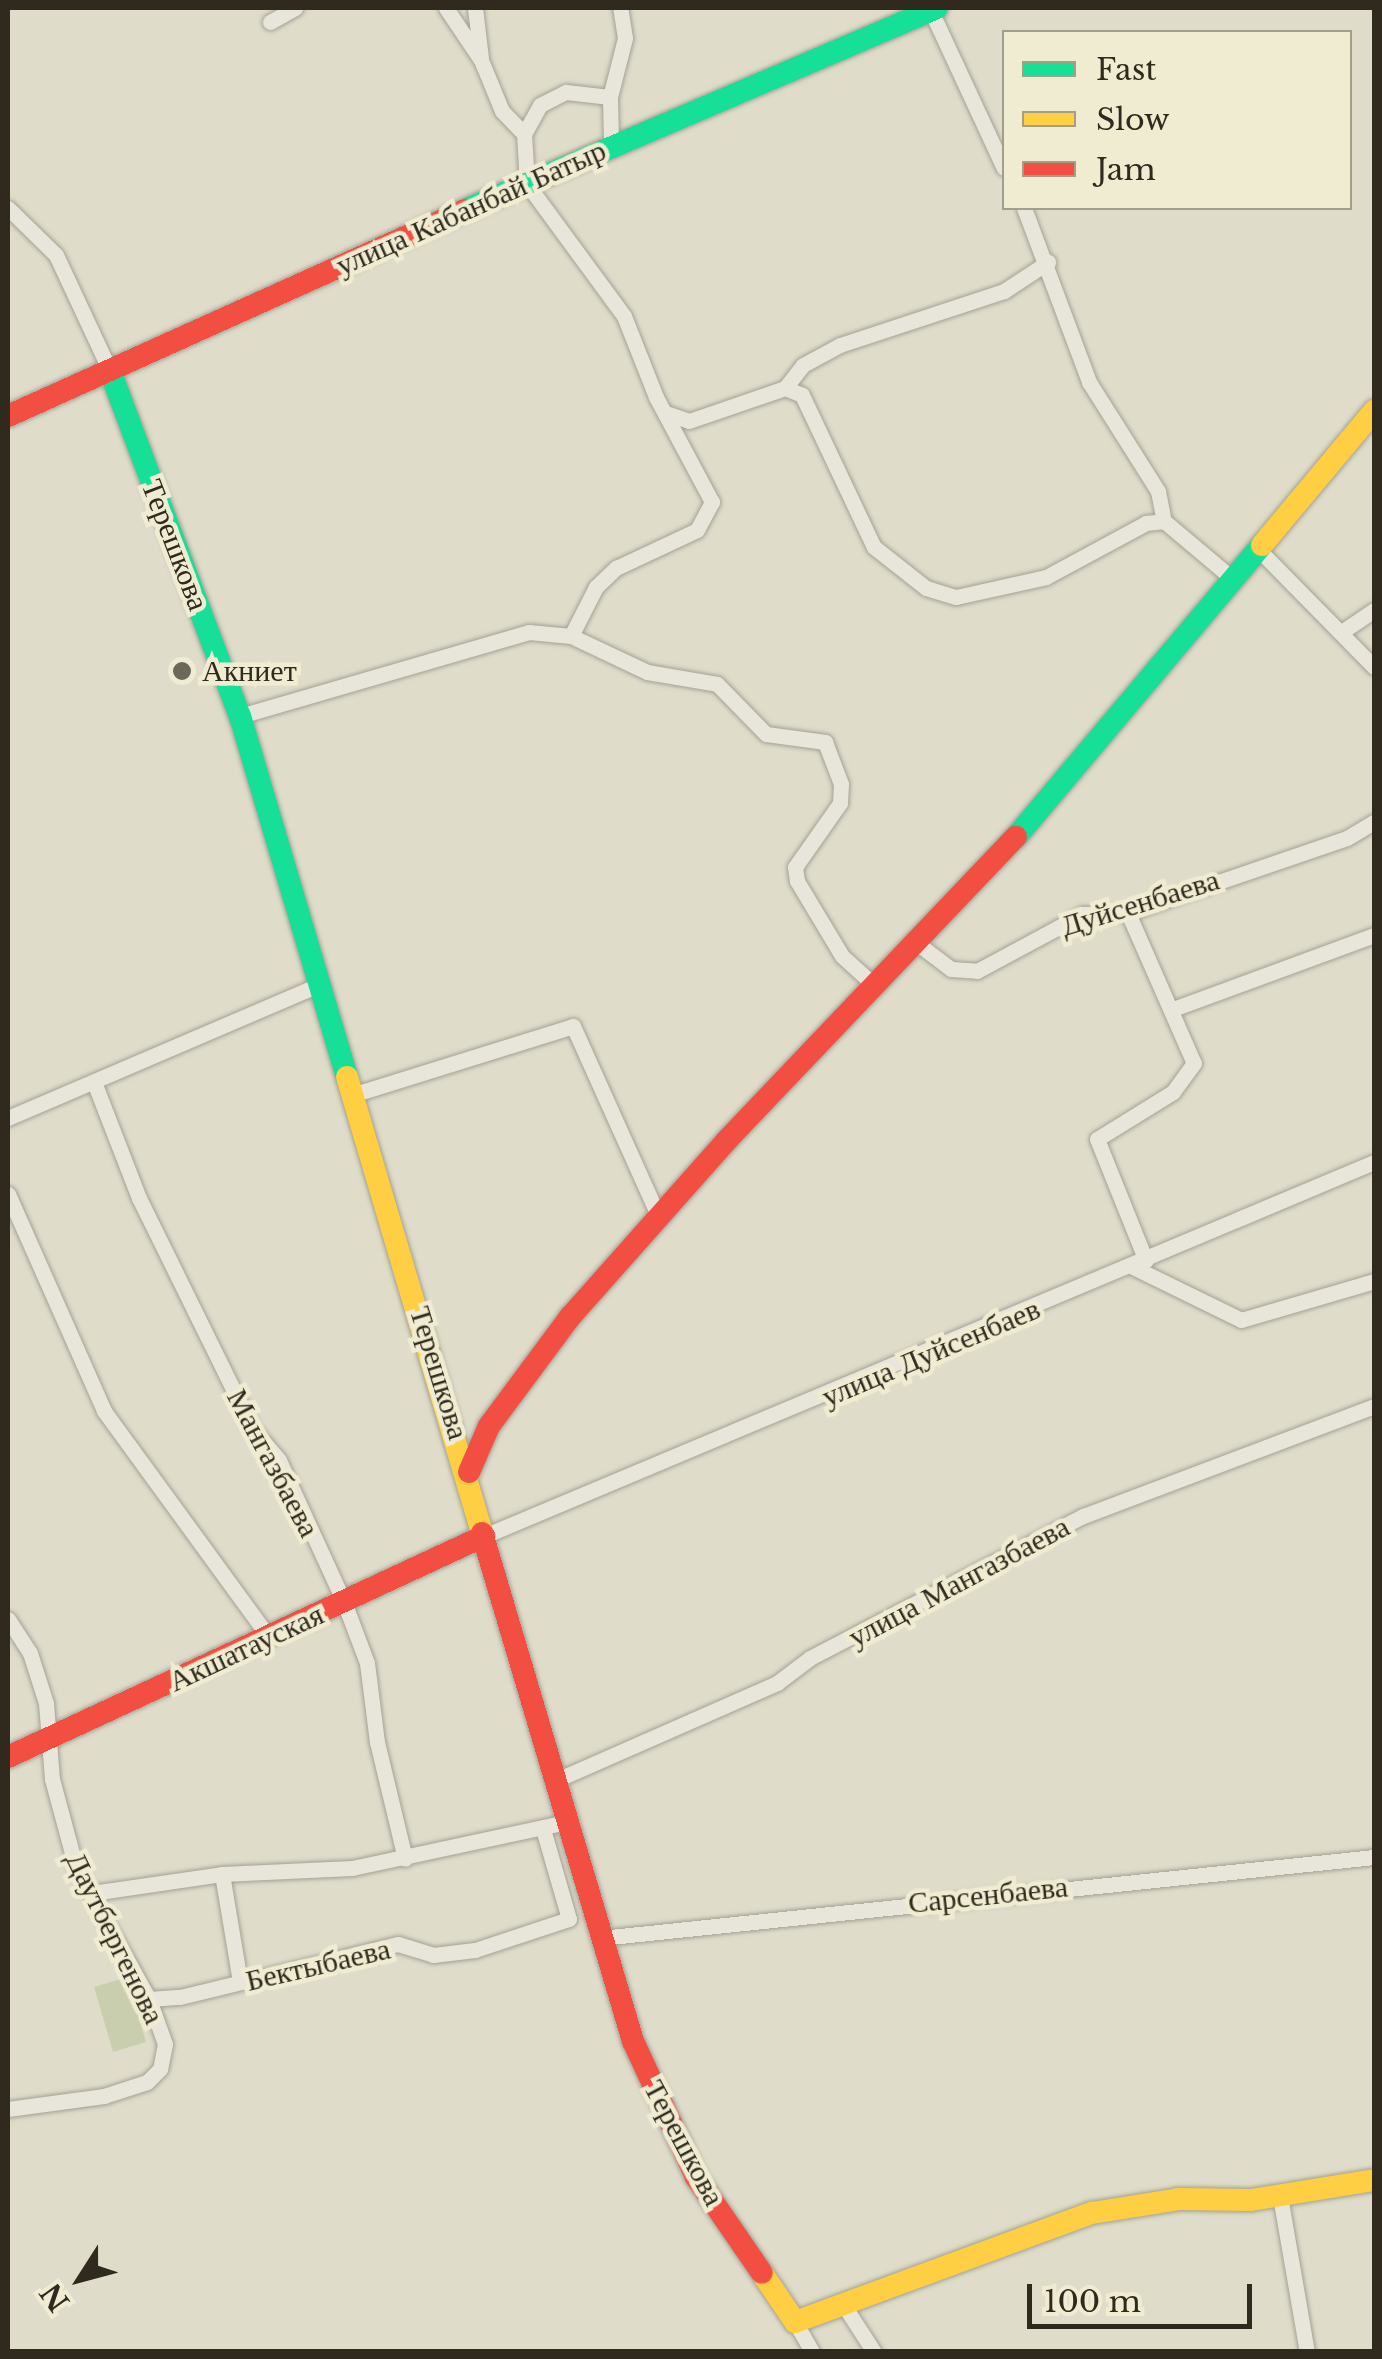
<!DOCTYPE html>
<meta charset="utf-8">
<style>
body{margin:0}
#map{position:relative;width:1382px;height:2359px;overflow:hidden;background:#dfddca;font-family:"Libre Baskerville",serif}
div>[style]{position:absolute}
.green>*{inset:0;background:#c9cfae}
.roads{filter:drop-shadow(0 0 2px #a4a194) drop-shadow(0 0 2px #a4a194)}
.street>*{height:15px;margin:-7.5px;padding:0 7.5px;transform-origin:7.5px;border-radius:7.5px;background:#e8e6db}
.fast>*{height:22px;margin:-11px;padding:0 11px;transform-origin:11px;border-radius:11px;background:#16e098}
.slow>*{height:22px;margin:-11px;padding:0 11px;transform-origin:11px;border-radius:11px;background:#ffcf43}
.jam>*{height:22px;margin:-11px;padding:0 11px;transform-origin:11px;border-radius:11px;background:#f24e42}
.dots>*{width:28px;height:28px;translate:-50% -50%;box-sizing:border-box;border:5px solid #f0ecd1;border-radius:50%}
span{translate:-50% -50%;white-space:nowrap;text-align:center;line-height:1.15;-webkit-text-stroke:9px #f0ecd1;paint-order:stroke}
.street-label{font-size:30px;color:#302a1e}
.poi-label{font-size:30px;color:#302a1e}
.left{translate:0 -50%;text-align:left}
.frame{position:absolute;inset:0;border:10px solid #302a1e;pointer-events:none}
.legend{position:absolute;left:1002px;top:30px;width:350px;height:180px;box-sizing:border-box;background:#f0ecd1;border:2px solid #a39e89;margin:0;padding:12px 18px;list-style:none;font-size:30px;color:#302a1e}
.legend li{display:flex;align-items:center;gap:20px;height:50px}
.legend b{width:50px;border:2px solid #a39e89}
.north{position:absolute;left:30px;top:2229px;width:100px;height:100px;-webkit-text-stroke:8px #f0ecd1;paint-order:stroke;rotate:234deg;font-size:28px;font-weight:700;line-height:40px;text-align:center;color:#302a1e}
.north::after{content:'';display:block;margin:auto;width:35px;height:45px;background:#302a1e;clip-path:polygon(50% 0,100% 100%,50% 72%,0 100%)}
.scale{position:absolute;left:1027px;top:2284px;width:225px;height:45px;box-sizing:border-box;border:5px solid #302a1e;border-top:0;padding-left:12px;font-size:30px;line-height:35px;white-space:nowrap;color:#302a1e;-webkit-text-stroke:8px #f0ecd1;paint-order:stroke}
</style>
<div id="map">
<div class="green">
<i style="clip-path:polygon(127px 1977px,146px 2042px,113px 2052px,94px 1987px)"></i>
</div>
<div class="roads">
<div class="street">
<i style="left:446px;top:8px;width:63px;rotate:56.1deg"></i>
<i style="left:481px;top:60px;width:55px;rotate:67.6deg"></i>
<i style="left:502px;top:111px;width:32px;rotate:46deg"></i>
<i style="left:475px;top:8px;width:50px;rotate:83.2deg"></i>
<i style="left:931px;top:11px;width:173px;rotate:65.1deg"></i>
<i style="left:270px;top:22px;width:29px;rotate:-29deg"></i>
<i style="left:611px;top:144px;width:47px;rotate:-91.2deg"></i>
<i style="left:610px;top:97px;width:61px;rotate:-75.7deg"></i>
<i style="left:625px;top:38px;width:30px;rotate:-99deg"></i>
<i style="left:8px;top:208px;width:67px;rotate:44.4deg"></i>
<i style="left:56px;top:255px;width:128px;rotate:65deg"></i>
<i style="left:1024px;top:208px;width:186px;rotate:69.5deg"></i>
<i style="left:1089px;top:382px;width:129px;rotate:57.7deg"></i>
<i style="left:1158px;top:491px;width:31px;rotate:79deg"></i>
<i style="left:785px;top:388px;width:29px;rotate:-52deg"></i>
<i style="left:803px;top:365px;width:42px;rotate:-28.4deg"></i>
<i style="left:840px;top:345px;width:173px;rotate:-18.2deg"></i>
<i style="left:1004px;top:291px;width:53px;rotate:-33.4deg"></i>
<i style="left:666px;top:413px;width:24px;rotate:19deg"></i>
<i style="left:689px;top:421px;width:102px;rotate:-19deg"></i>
<i style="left:785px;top:388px;width:18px;rotate:22deg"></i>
<i style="left:802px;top:395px;width:168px;rotate:64.7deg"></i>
<i style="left:874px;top:547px;width:66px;rotate:38.3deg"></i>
<i style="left:926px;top:588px;width:31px;rotate:17deg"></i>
<i style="left:956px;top:597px;width:92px;rotate:-12.5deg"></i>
<i style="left:1046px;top:577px;width:114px;rotate:-28.4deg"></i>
<i style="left:1146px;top:523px;width:18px;rotate:-6deg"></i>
<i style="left:1164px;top:521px;width:92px;rotate:40.1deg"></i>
<i style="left:1259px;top:550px;width:164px;rotate:45.5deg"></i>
<i style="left:1343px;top:631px;width:37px;rotate:-34deg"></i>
<i style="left:571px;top:636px;width:55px;rotate:-63deg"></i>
<i style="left:596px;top:587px;width:28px;rotate:-44deg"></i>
<i style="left:616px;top:568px;width:89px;rotate:-25.1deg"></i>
<i style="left:697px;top:530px;width:32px;rotate:-62deg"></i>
<i style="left:712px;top:502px;width:119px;rotate:-118.1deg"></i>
<i style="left:656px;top:397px;width:87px;rotate:-111.6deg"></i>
<i style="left:624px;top:316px;width:164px;rotate:-126.3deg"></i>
<i style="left:527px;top:184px;width:50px;rotate:-93.4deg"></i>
<i style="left:524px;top:134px;width:33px;rotate:-61deg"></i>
<i style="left:540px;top:105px;width:29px;rotate:-27deg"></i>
<i style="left:566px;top:92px;width:44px;rotate:6.5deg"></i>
<i style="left:240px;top:716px;width:301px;rotate:-16.2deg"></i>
<i style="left:529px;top:632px;width:42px;rotate:5.4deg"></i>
<i style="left:571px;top:636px;width:84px;rotate:25.3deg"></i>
<i style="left:647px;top:672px;width:71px;rotate:9.7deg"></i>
<i style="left:717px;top:684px;width:70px;rotate:45.6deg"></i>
<i style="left:766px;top:734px;width:60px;rotate:7.7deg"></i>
<i style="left:825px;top:742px;width:45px;rotate:69.1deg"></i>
<i style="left:841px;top:784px;width:19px;rotate:93deg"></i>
<i style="left:840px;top:803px;width:78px;rotate:125.1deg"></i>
<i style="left:795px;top:867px;width:14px;rotate:82deg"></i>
<i style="left:797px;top:881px;width:87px;rotate:59deg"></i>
<i style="left:842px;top:956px;width:43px;rotate:42.2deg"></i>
<i style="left:1128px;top:913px;width:164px;rotate:66.3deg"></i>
<i style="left:1194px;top:1063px;width:36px;rotate:126deg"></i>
<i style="left:1173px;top:1092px;width:89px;rotate:148.3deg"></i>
<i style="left:1097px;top:1139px;width:131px;rotate:68.1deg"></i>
<i style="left:914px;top:941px;width:46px;rotate:37.1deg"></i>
<i style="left:951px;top:969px;width:26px;rotate:4deg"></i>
<i style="left:977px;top:971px;width:120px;rotate:-28.3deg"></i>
<i style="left:1083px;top:914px;width:45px;rotate:-1.3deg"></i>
<i style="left:1128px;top:913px;width:231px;rotate:-18.9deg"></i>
<i style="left:1347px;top:838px;width:31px;rotate:-31deg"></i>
<i style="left:1173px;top:1009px;width:214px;rotate:-20.2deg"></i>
<i style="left:94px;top:1082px;width:124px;rotate:68.8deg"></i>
<i style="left:139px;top:1198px;width:256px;rotate:63.8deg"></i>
<i style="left:252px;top:1428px;width:42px;rotate:49.8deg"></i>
<i style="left:279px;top:1460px;width:156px;rotate:65.4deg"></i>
<i style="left:344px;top:1602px;width:65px;rotate:69.3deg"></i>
<i style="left:367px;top:1663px;width:80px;rotate:82.8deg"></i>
<i style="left:377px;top:1742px;width:120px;rotate:76.5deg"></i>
<i style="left:355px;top:1094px;width:228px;rotate:-17.3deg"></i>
<i style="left:573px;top:1026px;width:209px;rotate:65.8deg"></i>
<i style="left:8px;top:1118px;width:340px;rotate:-23.2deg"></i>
<i style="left:8px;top:1194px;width:237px;rotate:66.1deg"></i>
<i style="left:104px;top:1411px;width:280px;rotate:53.9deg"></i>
<i style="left:1133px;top:1267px;width:120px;rotate:26.1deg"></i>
<i style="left:1241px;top:1320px;width:139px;rotate:-16.3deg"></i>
<i style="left:484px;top:1536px;width:965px;rotate:-22.79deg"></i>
<i style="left:8px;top:1619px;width:40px;rotate:57.1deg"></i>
<i style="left:30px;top:1653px;width:52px;rotate:72.3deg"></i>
<i style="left:46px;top:1703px;width:76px;rotate:85.5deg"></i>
<i style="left:52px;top:1779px;width:92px;rotate:74.9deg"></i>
<i style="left:76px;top:1868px;width:150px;rotate:60.9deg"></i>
<i style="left:149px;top:1999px;width:48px;rotate:70.4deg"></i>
<i style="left:165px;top:2044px;width:25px;rotate:101deg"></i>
<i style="left:160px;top:2069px;width:18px;rotate:135deg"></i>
<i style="left:147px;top:2082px;width:45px;rotate:162deg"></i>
<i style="left:104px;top:2096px;width:97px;rotate:172.3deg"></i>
<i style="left:554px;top:1781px;width:244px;rotate:-23.7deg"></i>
<i style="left:777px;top:1683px;width:41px;rotate:-37.1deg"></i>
<i style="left:810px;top:1658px;width:308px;rotate:-27.5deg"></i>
<i style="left:1083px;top:1516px;width:311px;rotate:-20.7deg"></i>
<i style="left:222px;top:1874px;width:109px;rotate:80.5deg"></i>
<i style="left:92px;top:1893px;width:131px;rotate:-8.3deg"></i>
<i style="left:222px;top:1874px;width:130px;rotate:-2.6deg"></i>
<i style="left:352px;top:1868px;width:220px;rotate:-12.1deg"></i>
<i style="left:601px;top:1938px;width:777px;rotate:-5.98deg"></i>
<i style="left:149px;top:1999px;width:31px;rotate:-4deg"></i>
<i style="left:180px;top:1997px;width:224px;rotate:-13.7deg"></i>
<i style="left:398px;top:1944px;width:37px;rotate:17deg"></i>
<i style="left:433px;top:1955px;width:42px;rotate:-6.8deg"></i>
<i style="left:475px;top:1950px;width:99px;rotate:-18.3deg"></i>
<i style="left:569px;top:1919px;width:94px;rotate:-106.1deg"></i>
<i style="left:1280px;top:2196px;width:158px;rotate:80.2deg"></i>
<i style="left:843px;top:2304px;width:57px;rotate:57.1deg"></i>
<i style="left:795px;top:2322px;width:34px;rotate:60deg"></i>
</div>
<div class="fast">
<i style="left:465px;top:210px;width:513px;rotate:-23.17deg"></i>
<i style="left:110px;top:371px;width:369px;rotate:69.4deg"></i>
<i style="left:240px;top:716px;width:377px;rotate:73.5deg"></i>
<i style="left:1016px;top:837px;width:382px;rotate:-49.9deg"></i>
</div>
<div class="slow">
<i style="left:1262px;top:545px;width:175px;rotate:-50.1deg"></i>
<i style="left:347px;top:1077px;width:476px;rotate:73.5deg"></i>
<i style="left:762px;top:2273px;width:59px;rotate:56deg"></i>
<i style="left:795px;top:2322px;width:316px;rotate:-20.2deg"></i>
<i style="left:1092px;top:2213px;width:88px;rotate:-9.1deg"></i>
<i style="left:1179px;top:2199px;width:72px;rotate:0.8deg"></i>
<i style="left:1251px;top:2200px;width:125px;rotate:-9.2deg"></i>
</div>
<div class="jam">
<i style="left:8px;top:416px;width:501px;rotate:-24.26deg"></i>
<i style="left:469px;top:1472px;width:50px;rotate:-66.5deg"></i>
<i style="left:489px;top:1426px;width:136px;rotate:-53.4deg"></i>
<i style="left:570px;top:1317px;width:237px;rotate:-48.4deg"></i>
<i style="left:727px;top:1140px;width:419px;rotate:-46.4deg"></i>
<i style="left:482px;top:1533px;width:530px;rotate:73.45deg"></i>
<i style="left:633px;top:2041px;width:150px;rotate:65.1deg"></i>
<i style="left:696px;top:2177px;width:116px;rotate:55.5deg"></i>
<i style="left:8px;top:1757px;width:525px;rotate:-24.9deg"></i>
</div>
</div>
<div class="dots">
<i style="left:182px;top:671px;background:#6d695a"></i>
</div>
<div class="street-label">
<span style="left:471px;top:208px;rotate:-24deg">улица Кабанбай Батыр</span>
<span style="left:175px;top:545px;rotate:69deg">Терешкова</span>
<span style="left:1140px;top:903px;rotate:-17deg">Дуйсенбаева</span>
<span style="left:931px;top:1353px;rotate:-23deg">улица Дуйсенбаев</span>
<span style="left:439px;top:1373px;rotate:73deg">Терешкова</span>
<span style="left:273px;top:1463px;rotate:62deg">Мангазбаева</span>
<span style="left:959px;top:1582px;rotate:-28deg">улица Мангазбаева</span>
<span style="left:246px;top:1648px;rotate:-25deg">Акшатауская</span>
<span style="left:988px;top:1895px;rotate:-6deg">Сарсенбаева</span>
<span style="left:115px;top:1938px;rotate:64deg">Даутбергенова</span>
<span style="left:318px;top:1965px;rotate:-13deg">Бектыбаева</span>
<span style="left:684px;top:2143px;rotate:62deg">Терешкова</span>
</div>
<div class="poi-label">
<span class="left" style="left:202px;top:671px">Акниет</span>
</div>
<div class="frame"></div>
<ul class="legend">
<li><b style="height:12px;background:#16e098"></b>Fast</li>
<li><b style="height:12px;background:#ffcf43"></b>Slow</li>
<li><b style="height:12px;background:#f24e42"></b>Jam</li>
</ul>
<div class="north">N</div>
<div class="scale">100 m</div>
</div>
